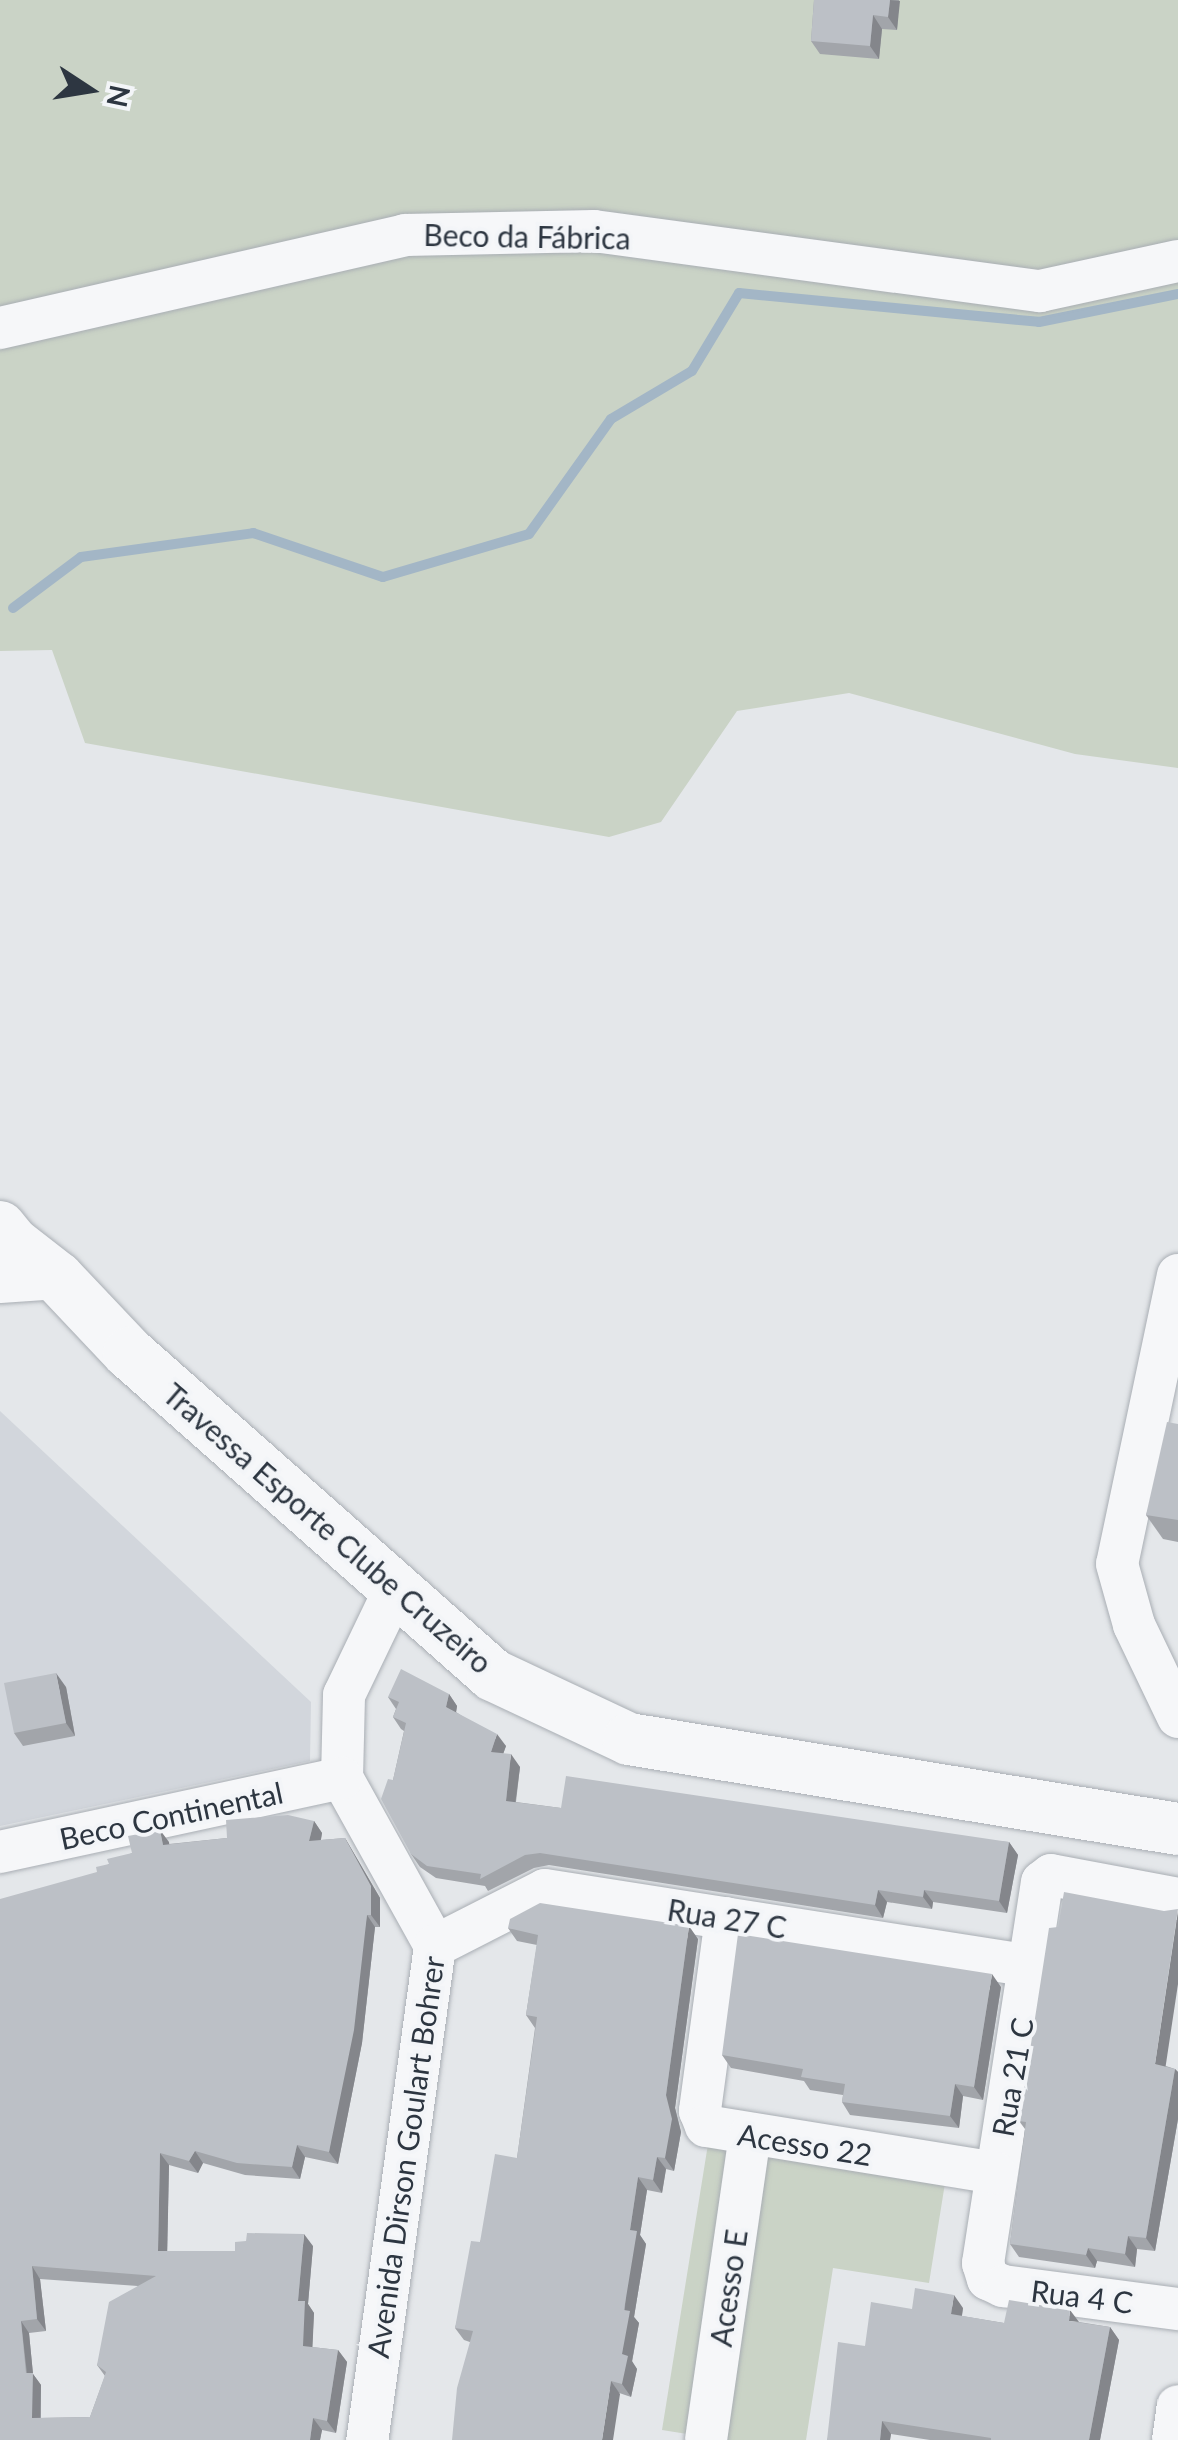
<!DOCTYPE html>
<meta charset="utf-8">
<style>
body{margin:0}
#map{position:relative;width:1178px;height:2440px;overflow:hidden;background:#e4e7ea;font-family:Lato,sans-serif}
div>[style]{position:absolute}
.built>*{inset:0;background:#d2d6dc}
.green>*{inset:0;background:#cad3c6}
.stream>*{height:10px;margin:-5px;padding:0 5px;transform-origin:5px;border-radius:5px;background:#a3b6c6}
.roads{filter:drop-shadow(0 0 2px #a9aeb4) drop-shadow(0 0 2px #a9aeb4)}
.minor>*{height:42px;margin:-21px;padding:0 21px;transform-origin:21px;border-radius:21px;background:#f6f7f9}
.tertiary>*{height:52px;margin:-26px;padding:0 26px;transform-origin:26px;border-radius:26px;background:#f6f7f9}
.wall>*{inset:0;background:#a2a5aa}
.shaded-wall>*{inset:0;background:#84868b}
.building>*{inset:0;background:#bcc0c6}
span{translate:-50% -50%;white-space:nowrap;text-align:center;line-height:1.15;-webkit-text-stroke:8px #f3f5f8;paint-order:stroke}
.street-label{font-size:30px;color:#2d3641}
.north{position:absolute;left:40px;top:40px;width:100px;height:100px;-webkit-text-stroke:8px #f3f5f8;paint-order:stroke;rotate:102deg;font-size:28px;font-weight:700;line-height:40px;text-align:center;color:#2d3641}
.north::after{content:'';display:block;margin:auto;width:35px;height:45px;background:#2d3641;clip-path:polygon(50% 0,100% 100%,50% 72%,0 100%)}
</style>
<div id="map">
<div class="built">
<i style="clip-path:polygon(0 1411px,311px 1702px,310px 1761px,0 1826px)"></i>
</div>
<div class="green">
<i style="clip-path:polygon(0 0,1178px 0,1178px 768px,1075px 754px,849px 693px,737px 711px,661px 822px,609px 837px,85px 743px,52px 650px,0 651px)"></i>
<i style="clip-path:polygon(713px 2113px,950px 2152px,929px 2283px,833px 2268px,806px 2440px,725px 2440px,662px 2430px)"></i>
</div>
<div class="stream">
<i style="left:13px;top:608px;width:85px;rotate:-36.9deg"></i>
<i style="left:81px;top:557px;width:174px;rotate:-7.9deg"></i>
<i style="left:253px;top:533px;width:137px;rotate:18.7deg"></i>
<i style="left:383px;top:577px;width:152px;rotate:-16.4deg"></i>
<i style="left:529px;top:534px;width:141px;rotate:-54.5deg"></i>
<i style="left:611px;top:419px;width:94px;rotate:-30.7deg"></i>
<i style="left:692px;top:371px;width:91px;rotate:-58.9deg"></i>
<i style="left:739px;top:293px;width:301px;rotate:5.5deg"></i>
<i style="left:1039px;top:322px;width:142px;rotate:-11.4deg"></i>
</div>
<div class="roads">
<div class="minor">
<i style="left:0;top:328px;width:416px;rotate:-12.9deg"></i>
<i style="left:405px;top:235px;width:189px;rotate:-1.2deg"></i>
<i style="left:594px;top:231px;width:450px;rotate:7.7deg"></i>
<i style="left:1040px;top:291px;width:141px;rotate:-12.3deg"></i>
<i style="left:1178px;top:1275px;width:295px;rotate:101.9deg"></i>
<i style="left:1117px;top:1564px;width:63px;rotate:74.4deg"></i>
<i style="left:1134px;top:1625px;width:102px;rotate:64.4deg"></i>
<i style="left:0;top:1282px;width:58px;rotate:-3.9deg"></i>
<i style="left:342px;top:1778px;width:192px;rotate:61deg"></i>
<i style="left:435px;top:1946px;width:499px;rotate:97.8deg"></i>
<i style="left:342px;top:1778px;width:83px;rotate:-88.6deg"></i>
<i style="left:344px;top:1695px;width:118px;rotate:-64.3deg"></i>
<i style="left:0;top:1852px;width:350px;rotate:-12.2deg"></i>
<i style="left:1178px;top:1899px;width:129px;rotate:-169.3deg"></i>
<i style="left:1051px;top:1875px;width:11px;rotate:142deg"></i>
<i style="left:1042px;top:1882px;width:386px;rotate:98.8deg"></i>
<i style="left:983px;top:2263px;width:17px;rotate:73deg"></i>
<i style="left:988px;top:2279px;width:17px;rotate:25deg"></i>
<i style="left:1003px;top:2286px;width:177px;rotate:7.5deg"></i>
<i style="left:726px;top:1918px;width:195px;rotate:97.7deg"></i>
<i style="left:700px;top:2111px;width:16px;rotate:68deg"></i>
<i style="left:706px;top:2126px;width:293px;rotate:9.2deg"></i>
<i style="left:435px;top:1946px;width:123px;rotate:-27deg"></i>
<i style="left:545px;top:1890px;width:492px;rotate:8.9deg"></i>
<i style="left:706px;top:2440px;width:308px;rotate:-81.8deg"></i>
<i style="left:1173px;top:2440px;width:34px;rotate:-82deg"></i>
</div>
<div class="tertiary">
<i style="left:0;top:1227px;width:21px;rotate:51deg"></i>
<i style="left:13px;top:1243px;width:57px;rotate:37.9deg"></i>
<i style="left:58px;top:1278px;width:103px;rotate:46.6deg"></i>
<i style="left:129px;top:1353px;width:486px;rotate:41.5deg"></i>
<i style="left:493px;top:1675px;width:150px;rotate:25.2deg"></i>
<i style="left:629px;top:1739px;width:556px;rotate:9.31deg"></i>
</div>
</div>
<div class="wall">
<i style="clip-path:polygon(814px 0,899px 0,897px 30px,882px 29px,879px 59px,820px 54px,811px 41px)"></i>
<i style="clip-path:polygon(1178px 1424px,1178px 1542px,1163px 1539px,1146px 1515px)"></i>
<i style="clip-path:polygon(66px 1687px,75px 1736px,23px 1746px,14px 1733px)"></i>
<i style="clip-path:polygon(449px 1694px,457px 1706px,456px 1712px,506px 1746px,503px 1754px,520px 1767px,516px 1802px,561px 1808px,1009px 1842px,1018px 1855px,1007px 1913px,933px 1902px,932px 1909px,887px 1902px,883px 1918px,549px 1865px,534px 1868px,488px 1891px,485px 1886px,436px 1878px,420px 1867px,411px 1854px,393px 1780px,404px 1731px,401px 1729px,393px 1717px,396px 1709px,388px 1697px)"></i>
<i style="clip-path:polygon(evenodd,314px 1821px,322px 1833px,321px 1840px,345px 1838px,380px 1898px,380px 1927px,375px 1927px,362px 2043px,338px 2164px,305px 2157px,300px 2179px,245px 2175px,203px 2163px,198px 2173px,169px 2165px,167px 2251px,235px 2251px,313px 2246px,308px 2304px,314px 2313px,312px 2347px,338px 2350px,347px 2362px,336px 2433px,322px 2430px,320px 2440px,0 2440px,97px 1872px,109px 1864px,132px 1853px,160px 1830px,169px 1844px,227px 1838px,314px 1821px,40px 2279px,138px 2286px,97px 2365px,105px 2376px,90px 2417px,41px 2418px,41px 2385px,33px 2374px,29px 2333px,46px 2331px,40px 2279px)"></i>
<i style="clip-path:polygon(508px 1928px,698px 1939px,675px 2108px,681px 2132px,674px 2171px,666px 2169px,662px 2193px,647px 2190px,640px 2235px,646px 2244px,634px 2317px,639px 2323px,632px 2362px,637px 2369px,631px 2397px,464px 2340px,455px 2328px,480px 2242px,517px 2158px,535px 2028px,526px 2015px,537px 1945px,517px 1941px)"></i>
<i style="clip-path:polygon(1001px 1987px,983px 2100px,963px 2096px,959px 2128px,850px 2115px,842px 2102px,843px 2095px,810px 2090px,804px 2081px,731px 2068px,722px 2055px)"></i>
<i style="clip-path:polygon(1166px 2066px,1175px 2069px,1178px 2072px,1178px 2119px,1155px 2251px,1137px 2249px,1135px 2267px,1097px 2261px,1095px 2268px,1019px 2257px,1010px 2244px,1025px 2129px,1019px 2121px)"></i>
<i style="clip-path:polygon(963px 2308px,962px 2316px,1004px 2323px,1079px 2322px,1110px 2327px,1119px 2340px,1100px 2440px,930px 2440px,891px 2434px,890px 2440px,827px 2440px,865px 2346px,912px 2309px)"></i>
</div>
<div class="shaded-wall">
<i style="clip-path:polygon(890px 0,900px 1px,897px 30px,888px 17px)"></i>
<i style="clip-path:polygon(873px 15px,882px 29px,879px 59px,870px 46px)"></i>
<i style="clip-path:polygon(56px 1673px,66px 1687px,75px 1736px,66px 1723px)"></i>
<i style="clip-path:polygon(449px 1694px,457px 1706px,455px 1719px,446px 1707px)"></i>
<i style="clip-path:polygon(497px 1734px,506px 1746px,499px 1765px,491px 1752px)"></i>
<i style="clip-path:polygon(511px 1754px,520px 1767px,514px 1813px,506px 1801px)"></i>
<i style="clip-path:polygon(314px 1821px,322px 1833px,318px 1854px,309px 1841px)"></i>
<i style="clip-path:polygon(160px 1830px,169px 1842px,171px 1857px,163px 1845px)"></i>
<i style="clip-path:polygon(345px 1838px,380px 1898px,380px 1927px,371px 1915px)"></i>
<i style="clip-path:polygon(1009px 1842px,1018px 1855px,1007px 1913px,999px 1901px)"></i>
<i style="clip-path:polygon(878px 1890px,887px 1902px,883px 1918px,875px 1905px)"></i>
<i style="clip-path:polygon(924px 1890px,933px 1902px,932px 1909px,923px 1897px)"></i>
<i style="clip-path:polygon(1178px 1911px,1178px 1984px,1164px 2077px,1155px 2064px)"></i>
<i style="clip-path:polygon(367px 1915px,375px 1927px,362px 2043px,338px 2164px,329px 2152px)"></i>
<i style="clip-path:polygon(689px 1926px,698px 1939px,675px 2108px,681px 2132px,674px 2171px,665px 2158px,666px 2095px)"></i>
<i style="clip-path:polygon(992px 1974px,1001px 1987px,983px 2100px,974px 2087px)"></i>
<i style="clip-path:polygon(1175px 2069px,1178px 2072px,1178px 2119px,1155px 2251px,1146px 2238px)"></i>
<i style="clip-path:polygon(955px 2084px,963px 2096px,959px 2128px,950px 2116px)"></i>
<i style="clip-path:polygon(297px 2145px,305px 2157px,300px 2179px,292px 2167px)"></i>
<i style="clip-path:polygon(195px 2151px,203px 2163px,198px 2173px,189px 2161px)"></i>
<i style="clip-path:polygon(160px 2153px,169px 2165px,167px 2263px,158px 2251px)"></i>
<i style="clip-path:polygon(657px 2157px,666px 2169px,662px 2193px,653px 2180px)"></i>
<i style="clip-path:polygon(638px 2177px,647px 2190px,640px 2235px,646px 2244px,634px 2317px,639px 2323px,632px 2361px,637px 2369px,631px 2397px,622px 2384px,622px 2354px,630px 2230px)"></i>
<i style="clip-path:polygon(304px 2234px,313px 2246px,308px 2304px,314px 2313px,312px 2358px,303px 2346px,298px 2301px)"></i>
<i style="clip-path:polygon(1128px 2236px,1137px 2249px,1135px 2267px,1125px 2254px)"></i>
<i style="clip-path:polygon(1088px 2248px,1097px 2261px,1095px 2268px,1086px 2255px)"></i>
<i style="clip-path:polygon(32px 2266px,40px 2279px,46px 2331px,37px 2319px)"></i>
<i style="clip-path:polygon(954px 2295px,963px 2308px,960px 2327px,951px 2314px)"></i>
<i style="clip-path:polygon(1070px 2310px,1079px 2322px,1069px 2321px)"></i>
<i style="clip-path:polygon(21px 2321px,29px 2333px,33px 2374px,41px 2385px,40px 2430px,32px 2418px)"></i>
<i style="clip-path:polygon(1110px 2327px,1119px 2340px,1100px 2440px,1089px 2440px)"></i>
<i style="clip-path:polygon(338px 2350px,347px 2362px,336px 2433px,327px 2421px)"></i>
<i style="clip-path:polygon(611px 2381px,620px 2394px,613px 2440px,602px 2440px)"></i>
<i style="clip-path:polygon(313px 2418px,322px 2430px,320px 2440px,310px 2440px)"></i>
<i style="clip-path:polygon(882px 2421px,891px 2434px,890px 2440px,880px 2440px)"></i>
</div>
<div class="building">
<i style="clip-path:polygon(814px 0,890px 0,888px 17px,873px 15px,870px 46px,811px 41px)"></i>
<i style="clip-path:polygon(1167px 1422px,1178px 1424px,1178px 1520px,1146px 1515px)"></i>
<i style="clip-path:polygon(401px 1669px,449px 1694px,446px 1707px,497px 1734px,491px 1752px,511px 1754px,506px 1801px,561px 1808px,566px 1776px,1009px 1842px,999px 1901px,924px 1890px,923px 1897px,878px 1890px,875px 1905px,540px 1853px,525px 1855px,480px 1879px,481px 1874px,427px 1866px,411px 1854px,381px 1799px,388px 1779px,393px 1780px,406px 1723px,393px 1717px,399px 1702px,388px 1697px)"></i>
<i style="clip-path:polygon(56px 1673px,66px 1723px,14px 1733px,4px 1683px)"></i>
<i style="clip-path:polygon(evenodd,288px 1815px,314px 1821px,309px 1841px,345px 1838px,371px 1886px,371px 1915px,367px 1915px,354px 2030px,329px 2152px,297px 2145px,292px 2167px,237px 2163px,195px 2151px,189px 2161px,160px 2153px,158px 2251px,235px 2251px,235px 2242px,246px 2241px,247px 2233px,304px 2234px,298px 2301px,305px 2301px,303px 2346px,338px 2350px,327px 2421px,313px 2418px,310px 2440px,0 2440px,0 1899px,97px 1872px,96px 1867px,109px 1864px,107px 1859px,132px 1853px,128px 1836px,160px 1830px,163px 1845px,227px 1838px,226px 1820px,288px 1815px,32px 2266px,156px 2276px,109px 2302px,97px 2365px,106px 2372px,90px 2417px,32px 2418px,33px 2373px,26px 2373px,21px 2321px,37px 2319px,32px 2266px)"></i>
<i style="clip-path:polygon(1064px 1892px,1164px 1911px,1178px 1909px,1155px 2064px,1175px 2069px,1146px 2238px,1128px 2236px,1125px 2254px,1088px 2248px,1086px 2255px,1010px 2244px,1026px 2122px,1019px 2121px,1049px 1928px,1058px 1927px)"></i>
<i style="clip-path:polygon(540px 1903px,689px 1926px,666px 2095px,672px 2119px,665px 2158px,657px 2157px,653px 2180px,638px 2177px,630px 2230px,637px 2231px,624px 2310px,630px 2311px,622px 2354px,628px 2356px,622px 2384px,611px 2381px,602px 2440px,452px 2440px,457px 2388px,473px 2331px,455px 2328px,471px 2241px,480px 2242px,495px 2154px,517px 2158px,537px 2017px,526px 2015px,538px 1935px,508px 1928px,510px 1919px)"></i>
<i style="clip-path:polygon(738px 1934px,992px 1974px,974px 2087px,955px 2084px,950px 2116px,842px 2102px,845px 2084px,801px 2077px,803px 2069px,722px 2055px)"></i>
<i style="clip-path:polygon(915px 2288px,954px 2295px,951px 2314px,1004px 2323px,1009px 2300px,1070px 2310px,1069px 2321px,1110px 2327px,1089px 2440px,991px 2440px,991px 2438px,882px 2421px,880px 2440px,827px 2440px,838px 2342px,865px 2346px,871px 2302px,912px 2309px)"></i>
</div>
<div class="street-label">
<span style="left:527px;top:236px;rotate:1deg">Beco da Fábrica</span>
<span style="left:328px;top:1528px;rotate:41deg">Travessa Esporte Clube Cruzeiro</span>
<span style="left:171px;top:1815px;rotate:-12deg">Beco Continental</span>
<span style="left:727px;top:1918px;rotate:9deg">Rua 27 C</span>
<span style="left:1012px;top:2077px;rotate:-80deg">Rua 21 C</span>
<span style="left:805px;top:2144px;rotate:9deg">Acesso 22</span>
<span style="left:405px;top:2157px;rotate:-82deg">Avenida Dirson Goulart Bohrer</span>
<span style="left:728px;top:2288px;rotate:-82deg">Acesso E</span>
<span style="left:1082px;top:2296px;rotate:7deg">Rua 4 C</span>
</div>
<div class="north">N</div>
</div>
